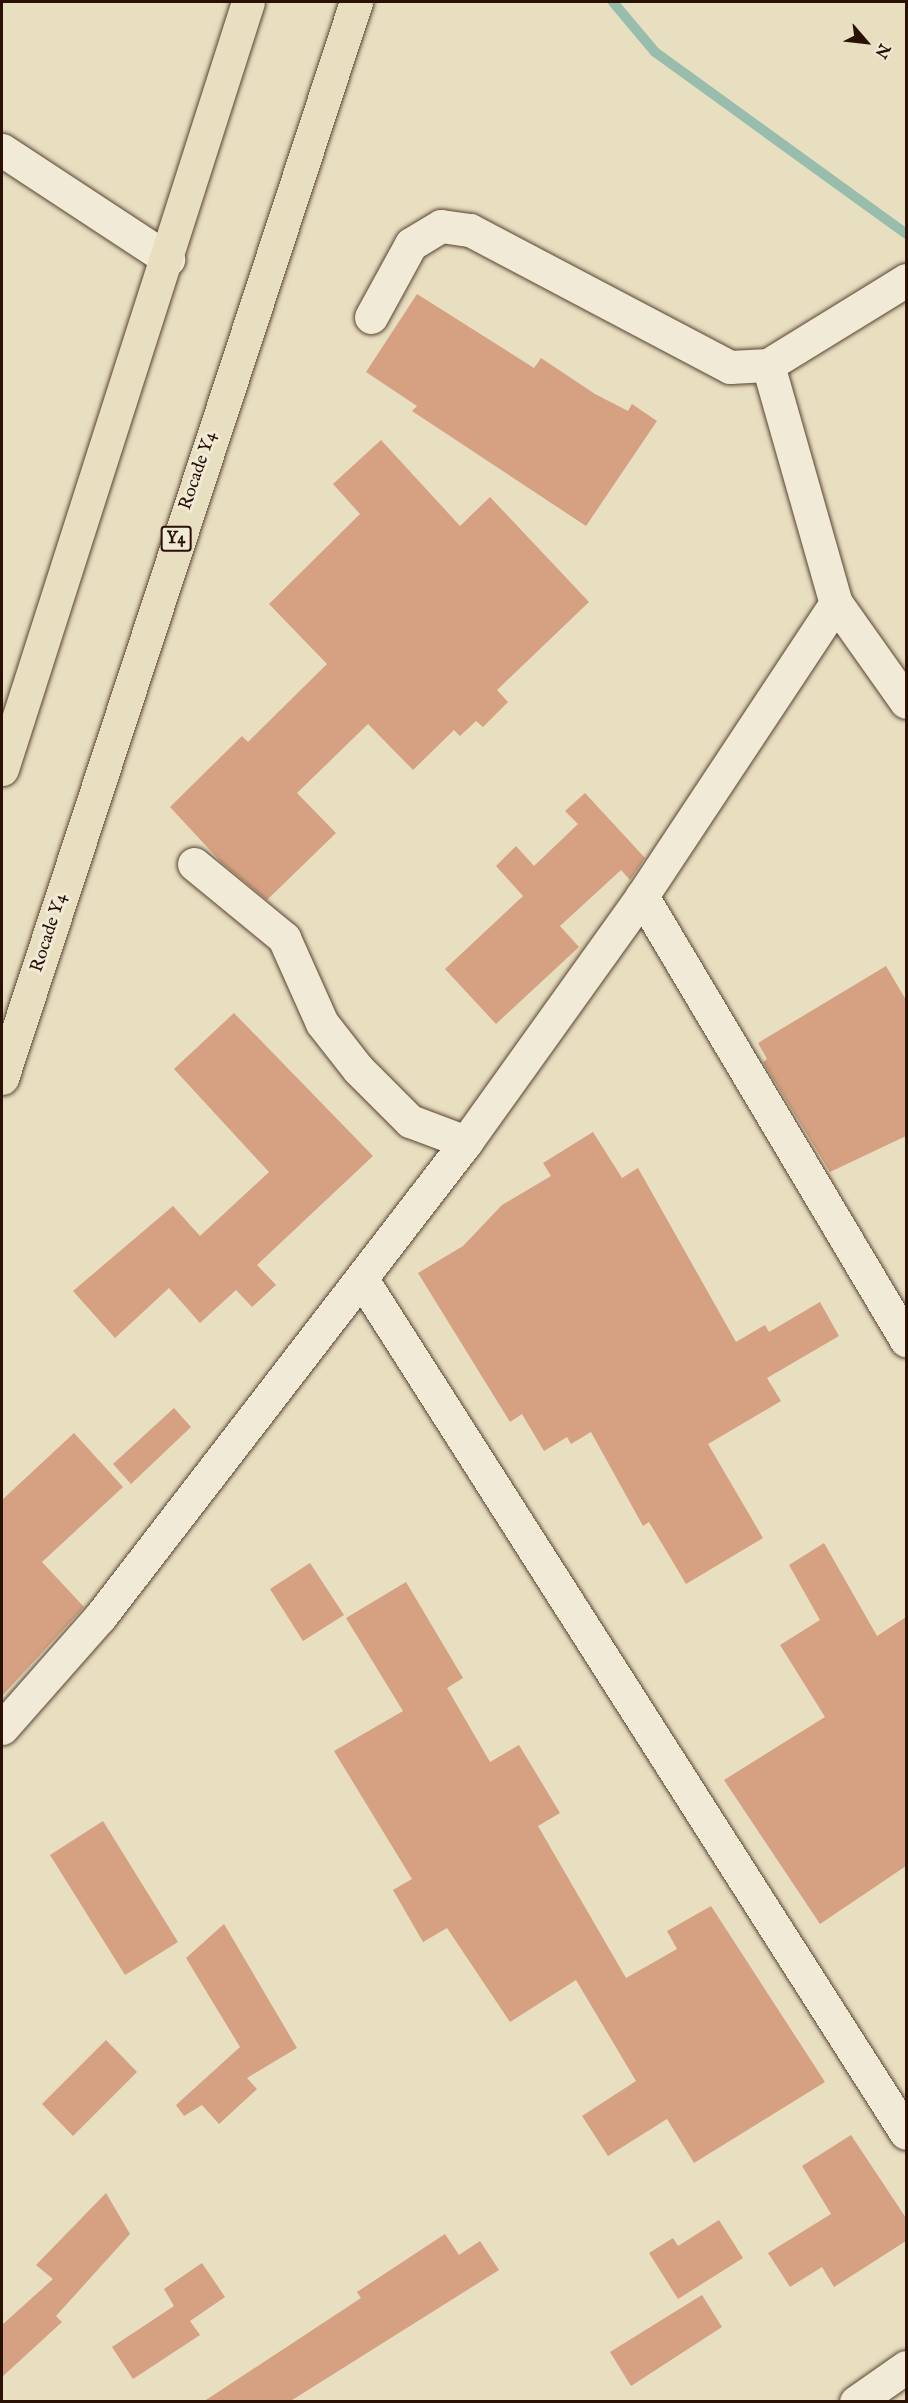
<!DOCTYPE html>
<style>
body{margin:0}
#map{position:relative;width:908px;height:2403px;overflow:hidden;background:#e8dec0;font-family:"IM FELL English",serif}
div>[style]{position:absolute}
.stream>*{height:10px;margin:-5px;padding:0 5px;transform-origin:5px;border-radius:5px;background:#98bdad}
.building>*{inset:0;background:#d5a182}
.roads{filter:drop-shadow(0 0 2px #594432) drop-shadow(0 0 2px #594432)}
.street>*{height:33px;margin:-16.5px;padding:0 16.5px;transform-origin:16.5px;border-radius:16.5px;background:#f0ead6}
.highway>*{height:33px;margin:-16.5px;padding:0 16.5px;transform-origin:16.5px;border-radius:16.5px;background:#e8dec0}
span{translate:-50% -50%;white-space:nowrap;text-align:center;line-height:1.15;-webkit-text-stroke:6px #f0ead6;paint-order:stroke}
.shield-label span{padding:2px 4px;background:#f0ead6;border:2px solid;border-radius:4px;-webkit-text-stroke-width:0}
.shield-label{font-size:16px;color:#291103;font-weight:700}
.street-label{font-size:18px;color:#291103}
.frame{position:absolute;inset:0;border:3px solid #291103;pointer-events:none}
.north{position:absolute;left:836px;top:12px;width:60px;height:60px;-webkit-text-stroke:4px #f0ead6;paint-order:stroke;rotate:118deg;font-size:16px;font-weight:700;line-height:24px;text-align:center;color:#291103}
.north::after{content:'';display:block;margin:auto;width:21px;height:27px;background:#291103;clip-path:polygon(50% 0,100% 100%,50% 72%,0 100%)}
</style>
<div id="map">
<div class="stream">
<i style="left:613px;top:2px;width:65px;rotate:50deg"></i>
<i style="left:655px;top:52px;width:310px;rotate:35.9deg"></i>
</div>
<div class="building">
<i style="clip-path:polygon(417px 294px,534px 368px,541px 358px,595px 394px,628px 411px,632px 404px,657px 421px,586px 526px,412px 411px,417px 406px,366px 372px)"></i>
<i style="clip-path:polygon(381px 440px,460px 526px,490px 497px,589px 602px,497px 690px,508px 702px,483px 727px,476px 721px,460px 736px,454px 730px,413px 770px,368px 724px,297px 793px,336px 833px,267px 900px,221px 862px,170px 807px,242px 736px,248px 742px,327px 664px,269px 604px,360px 514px,333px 484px)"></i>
<i style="clip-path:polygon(585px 793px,645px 858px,630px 880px,621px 870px,560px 926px,579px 947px,496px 1024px,445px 969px,523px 896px,496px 866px,516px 846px,534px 866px,578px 824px,565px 811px)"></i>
<i style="clip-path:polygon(886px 966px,906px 1000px,906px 1136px,830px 1172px,763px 1062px,767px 1059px,758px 1043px)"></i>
<i style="clip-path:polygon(234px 1013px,373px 1156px,257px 1265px,276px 1285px,252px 1307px,236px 1290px,200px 1323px,169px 1288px,115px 1338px,73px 1291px,173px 1206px,200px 1236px,269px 1172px,174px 1069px)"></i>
<i style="clip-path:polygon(593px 1132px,622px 1178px,638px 1168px,736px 1342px,765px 1325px,769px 1332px,820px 1302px,839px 1336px,767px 1378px,781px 1401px,708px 1444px,763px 1538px,686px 1584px,649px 1522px,643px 1526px,591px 1432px,571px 1444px,567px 1437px,544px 1451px,522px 1414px,510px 1422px,418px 1273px,463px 1246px,502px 1205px,551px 1176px,543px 1163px)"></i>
<i style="clip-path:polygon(174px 1408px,191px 1427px,131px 1484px,113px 1464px)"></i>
<i style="clip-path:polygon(74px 1433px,123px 1487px,42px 1562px,84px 1607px,2px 1696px,2px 1500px)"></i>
<i style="clip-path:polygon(824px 1543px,877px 1636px,906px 1617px,906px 1866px,820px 1924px,724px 1780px,825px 1717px,780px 1645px,820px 1620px,789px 1565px)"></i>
<i style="clip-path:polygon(310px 1563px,344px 1615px,303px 1641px,270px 1589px)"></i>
<i style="clip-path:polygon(406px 1582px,463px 1678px,447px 1688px,490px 1762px,519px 1745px,560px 1813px,538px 1826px,626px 1978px,677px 1949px,667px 1931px,711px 1906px,825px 2082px,694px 2163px,667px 2119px,608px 2156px,582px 2116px,636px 2081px,576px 1980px,510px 2022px,447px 1928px,423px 1942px,393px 1890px,412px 1879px,334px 1751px,403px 1711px,346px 1618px)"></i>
<i style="clip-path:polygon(103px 1821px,178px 1942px,125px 1975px,50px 1855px)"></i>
<i style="clip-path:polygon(224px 1924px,297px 2048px,247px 2078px,257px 2089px,219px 2124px,202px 2105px,184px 2116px,176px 2105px,240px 2047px,186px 1958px)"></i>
<i style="clip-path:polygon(106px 2040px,137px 2072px,73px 2136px,42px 2104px)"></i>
<i style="clip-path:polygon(851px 2135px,906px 2218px,906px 2241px,834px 2287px,822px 2267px,790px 2287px,768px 2253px,831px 2214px,802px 2166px)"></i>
<i style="clip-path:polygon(106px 2193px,130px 2234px,56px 2316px,62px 2322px,2px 2377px,2px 2325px,53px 2279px,36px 2265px)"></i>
<i style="clip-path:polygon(719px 2220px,743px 2258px,678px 2299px,649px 2253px,673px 2238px,678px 2246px)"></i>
<i style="clip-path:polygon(445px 2234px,459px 2255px,480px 2241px,499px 2270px,289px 2402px,203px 2402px,361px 2298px,357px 2292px)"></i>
<i style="clip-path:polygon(202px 2263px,225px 2297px,190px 2321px,200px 2335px,133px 2379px,112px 2347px,174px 2306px,164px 2289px)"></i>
<i style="clip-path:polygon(702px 2295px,722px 2327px,631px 2386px,610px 2352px)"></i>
</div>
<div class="roads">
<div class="street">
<i style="left:2px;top:150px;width:199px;rotate:33.3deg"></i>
<i style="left:371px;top:317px;width:83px;rotate:-61.3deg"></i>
<i style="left:411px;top:244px;width:35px;rotate:-31deg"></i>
<i style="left:441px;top:226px;width:29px;rotate:8deg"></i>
<i style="left:470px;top:230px;width:294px;rotate:27.8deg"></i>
<i style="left:730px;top:367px;width:38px;rotate:-3deg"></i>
<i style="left:768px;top:365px;width:162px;rotate:-31.6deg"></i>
<i style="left:768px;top:365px;width:248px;rotate:74.1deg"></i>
<i style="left:836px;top:603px;width:121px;rotate:54.7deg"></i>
<i style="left:194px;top:864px;width:117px;rotate:39.4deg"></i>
<i style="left:284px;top:938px;width:93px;rotate:65.9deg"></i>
<i style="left:322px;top:1023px;width:58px;rotate:52deg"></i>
<i style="left:358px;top:1069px;width:74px;rotate:45deg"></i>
<i style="left:410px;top:1121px;width:60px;rotate:20.6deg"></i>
<i style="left:642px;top:896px;width:517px;rotate:59.26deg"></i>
<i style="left:363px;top:1281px;width:1010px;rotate:57.49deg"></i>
<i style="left:2px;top:1728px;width:148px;rotate:-48.6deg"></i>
<i style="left:100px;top:1617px;width:600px;rotate:-52.38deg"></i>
<i style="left:466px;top:1142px;width:302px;rotate:-54.4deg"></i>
<i style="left:642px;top:896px;width:351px;rotate:-56.5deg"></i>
<i style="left:856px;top:2402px;width:61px;rotate:-35deg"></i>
</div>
<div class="highway">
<i style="left:2px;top:769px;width:805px;rotate:-72.22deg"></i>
<i style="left:2px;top:1078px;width:1133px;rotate:-71.79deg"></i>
</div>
</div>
<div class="shield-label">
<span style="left:176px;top:539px">Y4</span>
</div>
<div class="street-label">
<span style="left:199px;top:471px;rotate:-71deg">Rocade Y4</span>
<span style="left:50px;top:933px;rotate:-72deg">Rocade Y4</span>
</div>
<div class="frame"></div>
<div class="north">N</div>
</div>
